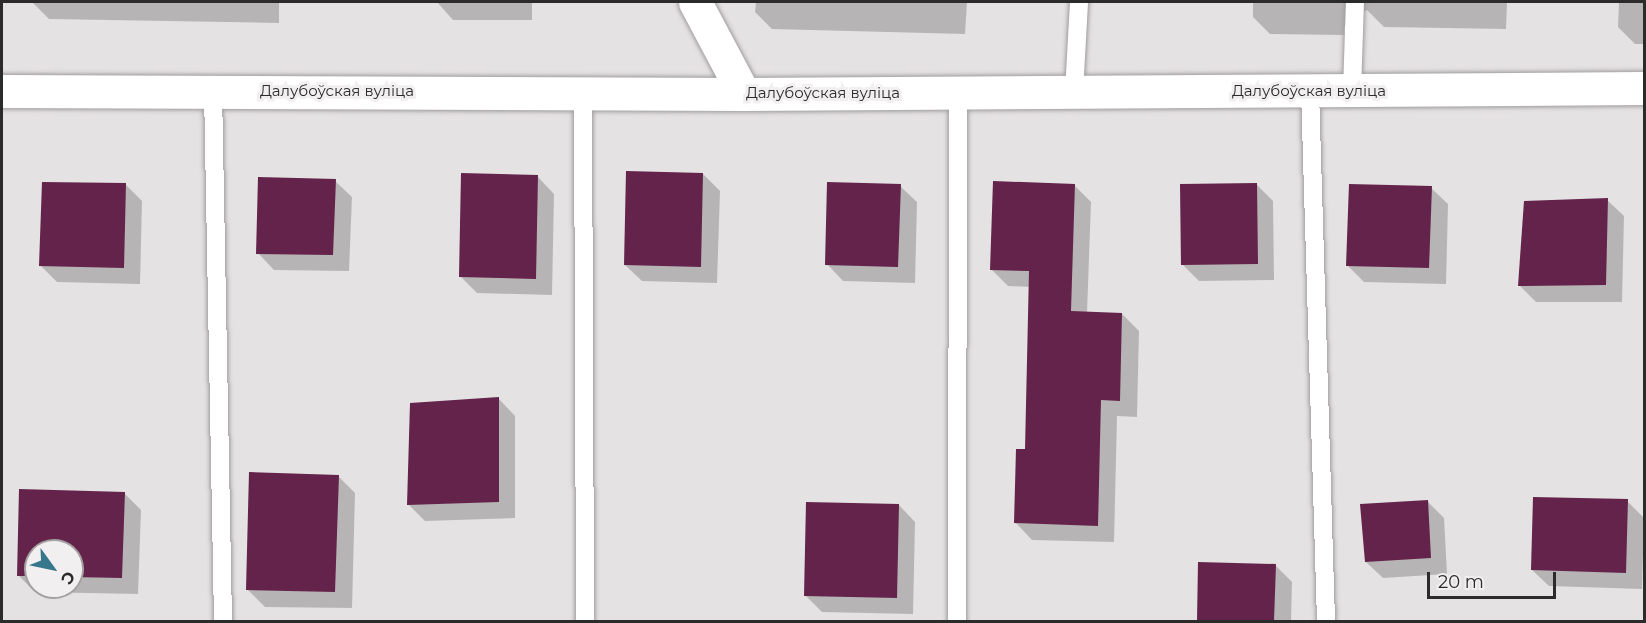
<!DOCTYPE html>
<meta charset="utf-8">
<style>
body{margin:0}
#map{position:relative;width:1646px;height:623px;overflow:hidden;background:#e5e2e3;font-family:Montserrat,sans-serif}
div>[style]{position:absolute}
.shadow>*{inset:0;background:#0003}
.building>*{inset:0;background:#64234a}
.roads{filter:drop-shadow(0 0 2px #a09d9e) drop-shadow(0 0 2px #a09d9e)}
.service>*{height:18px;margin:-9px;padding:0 9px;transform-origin:9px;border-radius:9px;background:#fff}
.minor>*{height:33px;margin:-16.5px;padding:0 16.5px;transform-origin:16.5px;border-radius:16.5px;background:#fff}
span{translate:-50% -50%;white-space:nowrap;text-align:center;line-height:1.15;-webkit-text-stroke:6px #f2eff1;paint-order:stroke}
.street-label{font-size:15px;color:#2c2b2c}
.frame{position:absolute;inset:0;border:3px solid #2c2b2c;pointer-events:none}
.north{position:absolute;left:24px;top:539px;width:60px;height:60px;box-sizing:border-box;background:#f2eff1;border:2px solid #a3a1a2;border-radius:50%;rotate:123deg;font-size:16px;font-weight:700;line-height:24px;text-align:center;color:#2c2b2c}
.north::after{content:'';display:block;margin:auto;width:21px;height:27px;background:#37778b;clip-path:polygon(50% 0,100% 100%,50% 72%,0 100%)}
.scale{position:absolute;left:1427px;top:572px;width:129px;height:27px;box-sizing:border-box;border:3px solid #2c2b2c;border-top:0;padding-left:8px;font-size:18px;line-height:21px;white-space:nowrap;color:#2c2b2c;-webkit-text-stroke:4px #f2eff1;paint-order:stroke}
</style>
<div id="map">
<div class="shadow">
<i style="clip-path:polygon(32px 2px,279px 2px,279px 23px,49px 19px)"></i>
<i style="clip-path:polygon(437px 2px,532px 2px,532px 20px,453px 20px)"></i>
<i style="clip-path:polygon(756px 2px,967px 2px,965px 34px,772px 29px,755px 12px)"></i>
<i style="clip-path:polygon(1253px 2px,1507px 2px,1506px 29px,1384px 27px,1367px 10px,1361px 13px,1360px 26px,1344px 26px,1344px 35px,1270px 34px,1253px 17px)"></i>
<i style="clip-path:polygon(1619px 2px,1644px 2px,1644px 44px,1635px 44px,1618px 27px)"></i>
<i style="clip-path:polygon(703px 174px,720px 191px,717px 283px,642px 281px,625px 265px)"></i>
<i style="clip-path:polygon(538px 177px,554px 194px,552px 295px,477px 293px,460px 276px)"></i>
<i style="clip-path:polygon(335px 181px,352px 197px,349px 271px,274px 270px,258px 253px)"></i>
<i style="clip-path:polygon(1256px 184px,1273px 201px,1274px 280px,1199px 281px,1182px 264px)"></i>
<i style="clip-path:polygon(126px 185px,142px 201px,140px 284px,57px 282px,41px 266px)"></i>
<i style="clip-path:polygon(1074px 185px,1091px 202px,1087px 313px,1122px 314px,1139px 331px,1137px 417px,1117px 416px,1114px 542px,1032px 540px,1016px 523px,1027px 450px,1031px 287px,1008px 286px,991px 269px)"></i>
<i style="clip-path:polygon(900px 186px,917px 202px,915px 283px,843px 281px,827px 264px)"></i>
<i style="clip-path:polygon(1431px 188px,1448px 204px,1446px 284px,1364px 282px,1348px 266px)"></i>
<i style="clip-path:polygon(1607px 200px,1624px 216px,1622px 302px,1536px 302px,1519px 285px)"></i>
<i style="clip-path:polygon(499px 399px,515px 416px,515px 518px,425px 521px,408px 504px)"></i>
<i style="clip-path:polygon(338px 476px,355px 493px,352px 608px,265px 607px,248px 590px)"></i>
<i style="clip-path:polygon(evenodd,20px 491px,124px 493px,141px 510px,138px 594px,35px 592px,18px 575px,20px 491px,36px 551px,72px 551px,72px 587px,36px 587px,36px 551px)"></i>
<i style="clip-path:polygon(1427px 501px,1444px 518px,1447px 574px,1383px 578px,1366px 562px)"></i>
<i style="clip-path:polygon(1627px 501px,1644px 518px,1642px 589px,1549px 586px,1532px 570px)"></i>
<i style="clip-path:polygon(899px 505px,915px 522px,913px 614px,822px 612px,805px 595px)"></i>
<i style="clip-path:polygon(1200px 563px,1275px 565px,1292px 582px,1291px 622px,1198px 622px)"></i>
</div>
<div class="building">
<i style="clip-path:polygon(626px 171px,703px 173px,701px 267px,624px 265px)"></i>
<i style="clip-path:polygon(461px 173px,538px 175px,536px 279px,459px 277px)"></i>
<i style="clip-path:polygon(258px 177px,336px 179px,333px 255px,256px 254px)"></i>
<i style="clip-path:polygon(993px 181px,1075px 184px,1071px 311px,1122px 313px,1120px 401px,1101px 400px,1098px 526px,1014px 523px,1016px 449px,1025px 449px,1029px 271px,990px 270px)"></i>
<i style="clip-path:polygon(42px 182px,126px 183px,124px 268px,39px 266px)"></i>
<i style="clip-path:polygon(827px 182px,901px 184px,898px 267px,825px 265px)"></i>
<i style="clip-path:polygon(1257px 183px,1258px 264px,1181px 265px,1180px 184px)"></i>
<i style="clip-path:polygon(1349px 184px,1432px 186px,1429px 268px,1346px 266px)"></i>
<i style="clip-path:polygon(1608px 198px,1606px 285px,1518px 286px,1524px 201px)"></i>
<i style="clip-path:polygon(499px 397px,499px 502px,407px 505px,410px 403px)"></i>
<i style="clip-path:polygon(249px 472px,339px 475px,335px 592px,246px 590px)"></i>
<i style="clip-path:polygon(19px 489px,125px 492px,122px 578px,72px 577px,72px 551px,36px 551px,36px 576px,17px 576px)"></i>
<i style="clip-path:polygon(1533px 497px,1628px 499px,1626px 573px,1531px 570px)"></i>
<i style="clip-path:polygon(1428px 500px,1431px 558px,1365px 562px,1360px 504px)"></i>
<i style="clip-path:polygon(806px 502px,899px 504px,897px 598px,804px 596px)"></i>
<i style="clip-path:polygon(1198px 562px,1276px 564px,1274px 621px,1197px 621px)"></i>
</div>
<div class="roads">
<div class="service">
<i style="left:213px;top:90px;width:532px;rotate:88.92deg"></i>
<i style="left:1310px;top:91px;width:529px;rotate:88.27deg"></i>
<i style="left:1352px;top:91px;width:89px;rotate:-88.1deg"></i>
<i style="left:1074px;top:92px;width:90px;rotate:-86.8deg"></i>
<i style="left:583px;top:93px;width:529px;rotate:89.78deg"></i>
<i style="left:957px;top:622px;width:529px;rotate:-89.89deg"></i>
</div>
<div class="minor">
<i style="left:695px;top:2px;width:104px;rotate:62deg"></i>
<i style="left:2px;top:91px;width:742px;rotate:0.23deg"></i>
<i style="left:744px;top:94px;width:900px;rotate:-0.38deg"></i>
</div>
</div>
<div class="street-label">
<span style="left:337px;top:91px">Далубоўская вуліца</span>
<span style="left:1309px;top:91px">Далубоўская вуліца</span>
<span style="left:823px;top:93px">Далубоўская вуліца</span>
</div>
<div class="frame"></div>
<div class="north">С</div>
<div class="scale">20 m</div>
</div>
